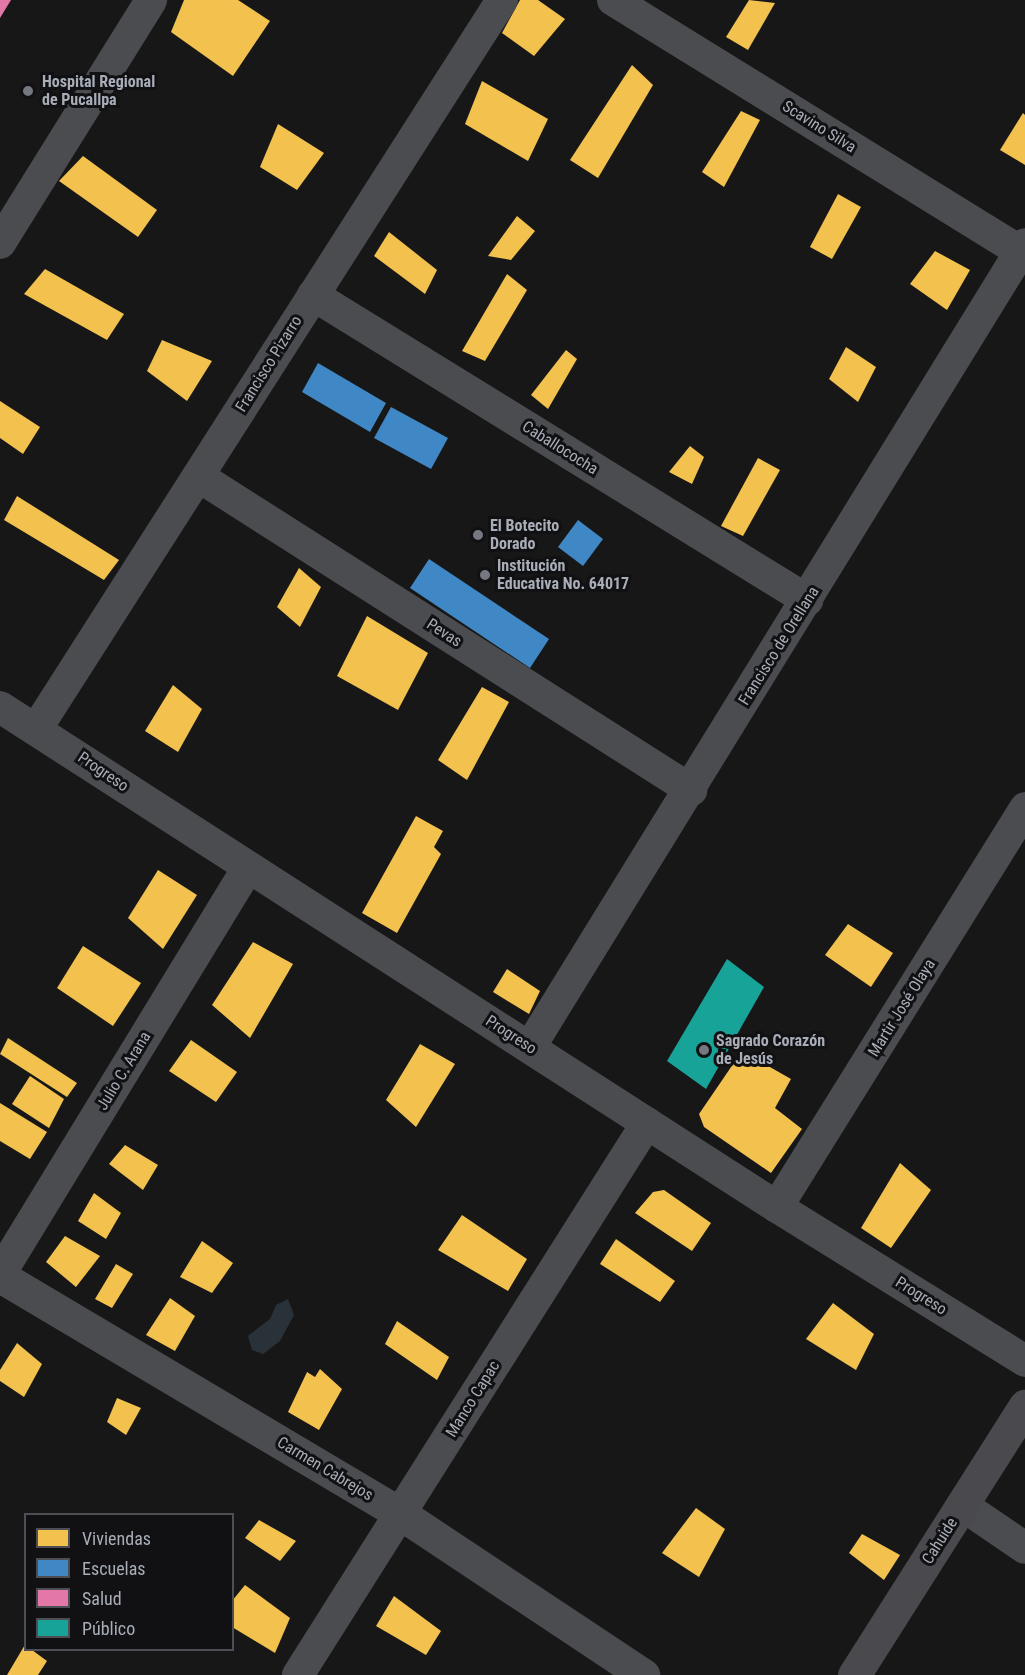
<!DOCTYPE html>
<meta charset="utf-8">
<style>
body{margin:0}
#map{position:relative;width:1025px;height:1675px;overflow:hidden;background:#171717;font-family:"Roboto Condensed",sans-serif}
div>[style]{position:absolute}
.water>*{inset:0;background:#2a3239}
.homes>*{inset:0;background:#f2c14e}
.schools>*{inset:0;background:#3f88c5}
.health>*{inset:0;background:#e377a8}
.public>*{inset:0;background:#17a398}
.minor>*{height:32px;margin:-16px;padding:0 16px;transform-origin:16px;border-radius:16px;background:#4b4c50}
.tertiary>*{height:33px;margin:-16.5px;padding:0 16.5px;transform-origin:16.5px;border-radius:16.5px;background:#4b4c50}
.secondary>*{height:33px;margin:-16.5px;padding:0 16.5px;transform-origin:16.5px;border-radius:16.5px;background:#4a4a4e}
.dots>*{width:16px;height:16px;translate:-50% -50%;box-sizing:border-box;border:3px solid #111113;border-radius:50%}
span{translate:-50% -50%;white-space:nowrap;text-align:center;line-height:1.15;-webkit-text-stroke:6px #111113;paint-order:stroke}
.poi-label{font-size:16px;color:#a8adb8;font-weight:700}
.left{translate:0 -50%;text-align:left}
.street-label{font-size:16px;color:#a8adb8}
.legend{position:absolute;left:24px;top:1513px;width:210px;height:138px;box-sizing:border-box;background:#111113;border:2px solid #4d4f55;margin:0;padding:8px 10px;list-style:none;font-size:18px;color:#a8adb8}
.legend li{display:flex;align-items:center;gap:12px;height:30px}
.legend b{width:30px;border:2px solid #4d4f55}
</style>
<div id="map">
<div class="water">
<i style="clip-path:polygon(288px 1299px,294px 1315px,280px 1341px,263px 1354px,252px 1350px,248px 1336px,270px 1319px,276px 1305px)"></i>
</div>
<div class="homes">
<i style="clip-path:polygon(184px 0,238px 0,270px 21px,233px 76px,171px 32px)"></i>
<i style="clip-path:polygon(520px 0,538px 0,565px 19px,534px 56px,502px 33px)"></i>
<i style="clip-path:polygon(749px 0,775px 3px,748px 50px,726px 37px)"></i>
<i style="clip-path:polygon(632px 65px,653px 85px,598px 178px,570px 160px)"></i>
<i style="clip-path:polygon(482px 81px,548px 119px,528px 161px,465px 124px)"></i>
<i style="clip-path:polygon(741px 111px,760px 120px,724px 187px,702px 172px)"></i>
<i style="clip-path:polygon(1023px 113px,1025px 115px,1025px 165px,1000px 150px)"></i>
<i style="clip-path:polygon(278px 124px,324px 153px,297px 190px,260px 167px)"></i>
<i style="clip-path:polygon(83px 156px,157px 210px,138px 237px,59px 181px)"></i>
<i style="clip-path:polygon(838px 194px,861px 207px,832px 259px,810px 247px)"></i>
<i style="clip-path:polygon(517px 216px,535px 231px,511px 260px,488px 256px)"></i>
<i style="clip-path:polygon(389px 232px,437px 270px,425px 294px,374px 256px)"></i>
<i style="clip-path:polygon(935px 251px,970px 270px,947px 310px,910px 284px)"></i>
<i style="clip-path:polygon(45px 269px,124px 314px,107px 340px,24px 294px)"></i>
<i style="clip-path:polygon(507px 274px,527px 290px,485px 361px,462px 351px)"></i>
<i style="clip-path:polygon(162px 340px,212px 361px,187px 401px,147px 371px)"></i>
<i style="clip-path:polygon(846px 347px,876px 367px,858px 402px,829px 379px)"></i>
<i style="clip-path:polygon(566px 350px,577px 359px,548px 409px,531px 395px)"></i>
<i style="clip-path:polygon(0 401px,40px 427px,23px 454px,0 438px)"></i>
<i style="clip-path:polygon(690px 446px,704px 457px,692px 484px,669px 472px)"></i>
<i style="clip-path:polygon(758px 458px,780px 470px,743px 536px,721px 526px)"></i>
<i style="clip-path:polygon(17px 496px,119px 560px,104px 580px,4px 520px)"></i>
<i style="clip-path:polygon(299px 568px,321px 587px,300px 627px,277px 607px)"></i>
<i style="clip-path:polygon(367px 616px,428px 653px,398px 710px,337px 676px)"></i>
<i style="clip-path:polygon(173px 685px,202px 709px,178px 752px,145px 731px)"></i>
<i style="clip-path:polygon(482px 687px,509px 702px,467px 780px,438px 760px)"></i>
<i style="clip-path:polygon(416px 816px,443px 831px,434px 847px,441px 854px,397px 933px,362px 913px)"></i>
<i style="clip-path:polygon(158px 870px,197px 895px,163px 949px,128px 918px)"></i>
<i style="clip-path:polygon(848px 924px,893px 953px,871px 987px,825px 955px)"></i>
<i style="clip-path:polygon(253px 942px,293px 964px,250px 1038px,212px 1005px)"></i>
<i style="clip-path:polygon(83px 946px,141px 983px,113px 1026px,57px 988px)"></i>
<i style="clip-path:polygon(507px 969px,540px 991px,529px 1014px,493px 992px)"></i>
<i style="clip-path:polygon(8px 1038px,77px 1083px,67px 1097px,0 1054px)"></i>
<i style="clip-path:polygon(191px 1040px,237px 1072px,216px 1102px,169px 1071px)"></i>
<i style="clip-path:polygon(420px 1044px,455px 1064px,416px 1127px,386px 1100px)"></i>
<i style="clip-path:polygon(742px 1051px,791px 1079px,775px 1108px,802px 1129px,771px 1173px,704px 1127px,699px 1114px)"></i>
<i style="clip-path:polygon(30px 1076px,64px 1099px,49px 1128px,12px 1104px)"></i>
<i style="clip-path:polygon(0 1103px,47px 1132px,30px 1159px,0 1141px)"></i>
<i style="clip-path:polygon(125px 1145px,158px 1165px,143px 1190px,109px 1164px)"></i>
<i style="clip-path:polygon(900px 1163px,931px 1190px,891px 1248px,861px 1228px)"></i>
<i style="clip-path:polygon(664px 1190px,711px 1223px,692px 1251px,635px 1213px,653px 1192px)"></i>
<i style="clip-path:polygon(94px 1193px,121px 1213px,106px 1239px,78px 1221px)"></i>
<i style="clip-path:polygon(462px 1215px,527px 1259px,508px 1291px,438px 1250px)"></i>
<i style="clip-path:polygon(65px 1236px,100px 1256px,76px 1287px,46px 1262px)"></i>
<i style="clip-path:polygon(616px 1239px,675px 1281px,660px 1302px,600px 1264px)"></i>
<i style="clip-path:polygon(202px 1241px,233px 1263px,212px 1293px,180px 1277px)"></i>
<i style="clip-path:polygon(116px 1264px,133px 1274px,112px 1308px,95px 1299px)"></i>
<i style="clip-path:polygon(170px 1298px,195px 1316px,175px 1351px,146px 1335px)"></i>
<i style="clip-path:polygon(833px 1303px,874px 1334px,856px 1370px,806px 1339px)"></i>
<i style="clip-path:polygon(397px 1321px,449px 1357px,437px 1380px,385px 1344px)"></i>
<i style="clip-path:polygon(17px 1343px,42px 1364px,24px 1397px,0 1381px,0 1370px)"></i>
<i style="clip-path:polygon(320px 1369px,342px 1389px,319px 1430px,288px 1412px,307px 1372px,315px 1377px)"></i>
<i style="clip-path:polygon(117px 1398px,141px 1408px,126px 1435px,107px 1422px)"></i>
<i style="clip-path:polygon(696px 1508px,725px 1529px,699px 1577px,662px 1553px)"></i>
<i style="clip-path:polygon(259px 1520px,296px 1541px,280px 1561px,245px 1538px)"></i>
<i style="clip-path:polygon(862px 1534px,900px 1555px,884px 1580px,849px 1553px)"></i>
<i style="clip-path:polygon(245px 1585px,290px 1618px,275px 1653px,232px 1627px,232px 1601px)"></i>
<i style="clip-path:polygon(394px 1596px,441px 1631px,426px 1655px,376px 1626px)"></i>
<i style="clip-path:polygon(26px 1643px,26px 1650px,32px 1650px,47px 1661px,38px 1675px,7px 1675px)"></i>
</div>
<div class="schools">
<i style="clip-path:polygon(318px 363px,386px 403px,370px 432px,302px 392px)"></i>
<i style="clip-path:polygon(391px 407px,448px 438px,431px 469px,374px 438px)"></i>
<i style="clip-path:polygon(578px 520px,603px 539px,583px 566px,558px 547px)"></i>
<i style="clip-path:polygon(429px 559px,549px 639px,530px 668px,410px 588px)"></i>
</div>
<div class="health">
<i style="clip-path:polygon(0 0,11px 0,0 18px)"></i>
</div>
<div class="public">
<i style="clip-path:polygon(727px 959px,764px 987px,706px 1089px,667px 1061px)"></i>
</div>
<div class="minor">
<i style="left:613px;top:0;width:484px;rotate:31.7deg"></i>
<i style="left:0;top:243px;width:286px;rotate:-58.1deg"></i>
<i style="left:313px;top:295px;width:581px;rotate:31.69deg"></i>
<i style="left:198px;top:476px;width:585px;rotate:32.49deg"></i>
<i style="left:0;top:707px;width:924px;rotate:32.76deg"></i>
<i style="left:777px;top:1207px;width:292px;rotate:31.8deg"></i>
<i style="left:37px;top:728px;width:864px;rotate:-57.43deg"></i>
<i style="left:530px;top:1047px;width:943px;rotate:-58.35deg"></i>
<i style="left:777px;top:1207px;width:470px;rotate:-58.1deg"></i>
<i style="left:0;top:1274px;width:476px;rotate:-58.6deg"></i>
<i style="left:962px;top:1505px;width:76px;rotate:34.3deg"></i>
<i style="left:298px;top:1675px;width:653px;rotate:-57.7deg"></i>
</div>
<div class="tertiary">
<i style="left:0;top:1276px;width:466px;rotate:30.7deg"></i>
<i style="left:401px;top:1514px;width:291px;rotate:33.6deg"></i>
</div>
<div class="secondary">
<i style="left:854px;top:1675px;width:319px;rotate:-57.6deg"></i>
</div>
<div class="dots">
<i style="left:28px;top:91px;background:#757880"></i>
<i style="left:478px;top:535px;background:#757880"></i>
<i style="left:485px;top:575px;background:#757880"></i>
<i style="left:704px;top:1050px;background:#757880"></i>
</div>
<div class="poi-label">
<span class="left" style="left:42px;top:91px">Hospital Regional<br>de Pucallpa</span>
<span class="left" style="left:490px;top:535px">El Botecito<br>Dorado</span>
<span class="left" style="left:497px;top:575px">Institución<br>Educativa No. 64017</span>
<span class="left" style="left:716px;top:1050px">Sagrado Corazón<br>de Jesús</span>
</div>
<div class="street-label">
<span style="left:819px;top:127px;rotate:32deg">Scavino Silva</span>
<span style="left:269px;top:364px;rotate:-58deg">Francisco Pizarro</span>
<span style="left:560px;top:448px;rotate:32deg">Caballococha</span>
<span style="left:444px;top:633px;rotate:33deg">Pevas</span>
<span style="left:779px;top:646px;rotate:-58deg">Francisco de Orellana</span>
<span style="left:103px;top:772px;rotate:34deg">Progreso</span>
<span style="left:902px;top:1008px;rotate:-58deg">Martir José Olaya</span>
<span style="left:511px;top:1035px;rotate:33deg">Progreso</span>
<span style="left:124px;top:1071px;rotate:-59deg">Julio C. Arana</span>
<span style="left:921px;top:1296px;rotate:32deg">Progreso</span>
<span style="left:473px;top:1399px;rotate:-58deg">Manco Capac</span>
<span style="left:325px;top:1469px;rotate:31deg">Carmen Cabrejos</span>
<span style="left:940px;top:1541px;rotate:-58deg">Cahuide</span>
</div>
<ul class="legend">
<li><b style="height:16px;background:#f2c14e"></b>Viviendas</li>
<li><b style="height:16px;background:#3f88c5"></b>Escuelas</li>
<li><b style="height:16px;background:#e377a8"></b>Salud</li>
<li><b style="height:16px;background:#17a398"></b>Público</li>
</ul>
</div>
